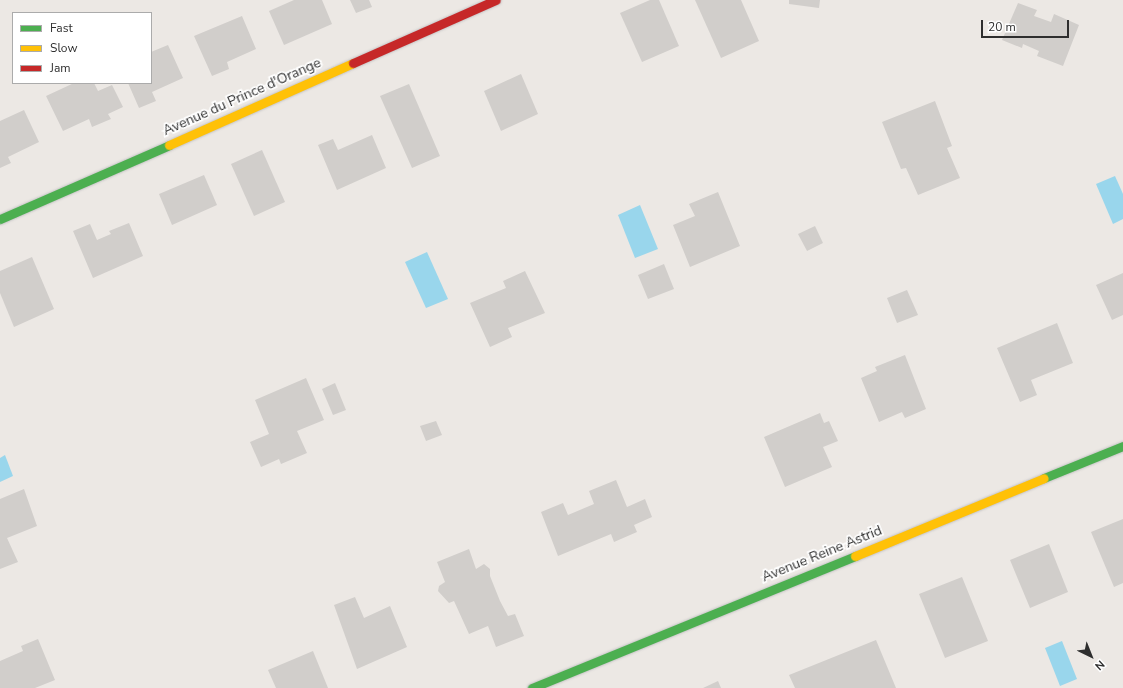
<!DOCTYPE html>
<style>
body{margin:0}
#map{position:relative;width:1123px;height:688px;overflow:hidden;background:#ece8e4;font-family:"Nunito Sans",sans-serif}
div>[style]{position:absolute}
.water>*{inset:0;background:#99d6ec}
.building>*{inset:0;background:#d1cecb}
.roads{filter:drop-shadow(0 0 1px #c5c4c5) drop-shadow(0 0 1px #c5c4c5)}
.fast>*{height:9px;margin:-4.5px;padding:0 4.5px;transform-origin:4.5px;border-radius:4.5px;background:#4caf50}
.slow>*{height:9px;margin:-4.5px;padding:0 4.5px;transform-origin:4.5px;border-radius:4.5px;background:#ffc107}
.jam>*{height:9px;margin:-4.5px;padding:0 4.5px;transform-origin:4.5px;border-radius:4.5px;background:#c62828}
span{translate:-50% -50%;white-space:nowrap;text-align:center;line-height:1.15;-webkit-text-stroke:3.5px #fff;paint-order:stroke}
.street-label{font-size:14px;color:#2e2e2e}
.legend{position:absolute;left:12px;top:12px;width:140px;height:72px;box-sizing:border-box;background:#fff;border:1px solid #ababab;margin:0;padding:5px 7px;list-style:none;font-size:12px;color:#2e2e2e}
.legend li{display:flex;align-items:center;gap:8px;height:20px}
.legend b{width:20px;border:1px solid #ababab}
.north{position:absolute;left:1071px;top:636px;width:40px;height:40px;-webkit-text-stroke:3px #fff;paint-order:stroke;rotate:137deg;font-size:11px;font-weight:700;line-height:16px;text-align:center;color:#2e2e2e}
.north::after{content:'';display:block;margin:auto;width:14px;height:18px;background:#2e2e2e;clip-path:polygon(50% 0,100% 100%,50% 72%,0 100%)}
.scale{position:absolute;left:981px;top:20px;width:88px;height:18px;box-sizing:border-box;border:2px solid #2e2e2e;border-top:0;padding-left:5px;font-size:12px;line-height:14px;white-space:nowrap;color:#2e2e2e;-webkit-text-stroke:3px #fff;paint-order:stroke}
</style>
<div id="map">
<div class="water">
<i style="clip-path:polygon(1115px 176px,1123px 194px,1123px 219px,1113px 224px,1096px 184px)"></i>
<i style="clip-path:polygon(640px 205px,658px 249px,635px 258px,618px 215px)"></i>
<i style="clip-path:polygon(427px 252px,448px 299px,426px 308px,405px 262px)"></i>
<i style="clip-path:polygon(5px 455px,13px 476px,0 482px,0 458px)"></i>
<i style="clip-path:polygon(1062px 641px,1077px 679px,1060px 686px,1045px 648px)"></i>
</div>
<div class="building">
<i style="clip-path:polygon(294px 0,322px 0,332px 24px,284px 45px,269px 11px)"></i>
<i style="clip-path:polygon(350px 0,369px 0,372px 7px,356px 13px)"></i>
<i style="clip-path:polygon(650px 0,659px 0,679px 46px,642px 62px,620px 13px)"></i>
<i style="clip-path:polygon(695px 0,741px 0,759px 41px,721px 58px)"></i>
<i style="clip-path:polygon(789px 0,820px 0,819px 8px,789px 4px)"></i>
<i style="clip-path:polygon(1018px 3px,1037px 10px,1034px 16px,1051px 22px,1054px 14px,1079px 25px,1063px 66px,1037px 56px,1039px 51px,1023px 44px,1022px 48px,1002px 40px)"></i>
<i style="clip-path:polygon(242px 16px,256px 49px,227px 62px,229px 69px,212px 76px,194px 36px)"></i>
<i style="clip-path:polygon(168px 45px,183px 78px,152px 92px,156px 101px,139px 108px,128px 83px,151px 83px,151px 52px)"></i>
<i style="clip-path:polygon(521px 74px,538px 114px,501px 131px,484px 91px)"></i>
<i style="clip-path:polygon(74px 83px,94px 83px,98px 91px,112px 85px,123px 107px,108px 114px,111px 119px,92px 127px,89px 119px,63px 131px,46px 96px)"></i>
<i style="clip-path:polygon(409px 84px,440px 156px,412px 168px,380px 96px)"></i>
<i style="clip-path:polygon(935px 101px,952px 146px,947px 148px,960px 178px,918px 195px,906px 168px,901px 169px,882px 122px)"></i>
<i style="clip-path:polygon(24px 110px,39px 142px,8px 157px,11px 163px,0 168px,0 121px)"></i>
<i style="clip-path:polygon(372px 135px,386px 168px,337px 190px,318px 145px,333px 139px,338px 150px)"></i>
<i style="clip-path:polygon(262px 150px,285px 202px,254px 216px,231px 164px)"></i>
<i style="clip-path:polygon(204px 175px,217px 205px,172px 225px,159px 194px)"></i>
<i style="clip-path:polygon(718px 192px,740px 246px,690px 267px,673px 225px,695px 216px,689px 204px)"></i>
<i style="clip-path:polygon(129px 223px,143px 256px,93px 278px,73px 231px,90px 224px,97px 240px,111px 234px,109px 231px)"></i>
<i style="clip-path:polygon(815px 226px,823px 243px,807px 251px,798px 234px)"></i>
<i style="clip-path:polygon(32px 257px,54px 309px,14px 327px,0 293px,0 271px)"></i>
<i style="clip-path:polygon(664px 264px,674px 289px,648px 299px,638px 275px)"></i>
<i style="clip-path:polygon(525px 271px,545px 313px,508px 328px,512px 337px,490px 347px,470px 303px,506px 288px,503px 281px)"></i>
<i style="clip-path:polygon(1123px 273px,1123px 315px,1112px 320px,1096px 285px)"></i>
<i style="clip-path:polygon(907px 290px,918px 315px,897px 323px,887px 298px)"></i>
<i style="clip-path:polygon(1057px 323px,1073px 363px,1031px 380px,1037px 395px,1020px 402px,997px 348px)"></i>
<i style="clip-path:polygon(905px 355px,926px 409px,905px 418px,902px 412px,879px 422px,861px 378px,877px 371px,875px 367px)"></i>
<i style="clip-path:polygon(306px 378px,324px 420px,297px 431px,307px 453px,281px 464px,279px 459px,261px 467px,250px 442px,269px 434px,255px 400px)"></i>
<i style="clip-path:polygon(335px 383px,346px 410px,333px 415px,322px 389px)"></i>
<i style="clip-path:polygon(820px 413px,824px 423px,829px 421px,838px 441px,823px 447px,832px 467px,785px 487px,764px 437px)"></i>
<i style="clip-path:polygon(436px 421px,442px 435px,426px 441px,420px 426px)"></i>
<i style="clip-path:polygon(616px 480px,627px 507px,645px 499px,652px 517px,634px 525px,637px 532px,614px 542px,611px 534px,558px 556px,541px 512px,563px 503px,568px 515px,594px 504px,589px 491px)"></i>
<i style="clip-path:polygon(24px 489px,37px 526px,7px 538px,18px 562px,0 569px,0 499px)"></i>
<i style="clip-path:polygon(1123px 519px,1123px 583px,1114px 587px,1091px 532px)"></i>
<i style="clip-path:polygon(1049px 544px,1068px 592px,1030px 608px,1010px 560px)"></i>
<i style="clip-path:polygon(469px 549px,476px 569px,484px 564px,490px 569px,490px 576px,500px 601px,508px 616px,515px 614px,524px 636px,496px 647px,488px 626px,469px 634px,454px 601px,449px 603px,438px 591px,439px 586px,445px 582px,437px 562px)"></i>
<i style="clip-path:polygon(962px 577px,988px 641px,945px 658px,919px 594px)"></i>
<i style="clip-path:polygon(355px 597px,364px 618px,390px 606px,407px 647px,357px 669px,334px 605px)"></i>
<i style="clip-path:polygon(38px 639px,55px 680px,35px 688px,0 688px,0 661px,23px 651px,21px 646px)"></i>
<i style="clip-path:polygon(876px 640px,896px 688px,795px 688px,789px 675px)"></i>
<i style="clip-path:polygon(313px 651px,328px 688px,276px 688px,268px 670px)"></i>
<i style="clip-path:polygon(718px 681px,721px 688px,703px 688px)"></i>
</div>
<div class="roads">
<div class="fast">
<i style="left:0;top:219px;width:184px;rotate:-23.6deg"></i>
<i style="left:1044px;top:478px;width:85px;rotate:-22.1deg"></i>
<i style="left:532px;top:688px;width:349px;rotate:-22.2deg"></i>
</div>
<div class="slow">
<i style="left:169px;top:145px;width:201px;rotate:-24deg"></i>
<i style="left:855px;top:556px;width:204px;rotate:-22.4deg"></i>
</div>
<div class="jam">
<i style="left:353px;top:63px;width:156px;rotate:-23.8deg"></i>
</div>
</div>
<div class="street-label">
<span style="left:242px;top:97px;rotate:-24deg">Avenue du Prince d'Orange</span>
<span style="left:822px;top:554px;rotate:-22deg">Avenue Reine Astrid</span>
</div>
<ul class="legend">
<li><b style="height:5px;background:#4caf50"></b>Fast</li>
<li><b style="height:5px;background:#ffc107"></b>Slow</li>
<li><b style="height:5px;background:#c62828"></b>Jam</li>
</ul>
<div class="north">N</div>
<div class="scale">20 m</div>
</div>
